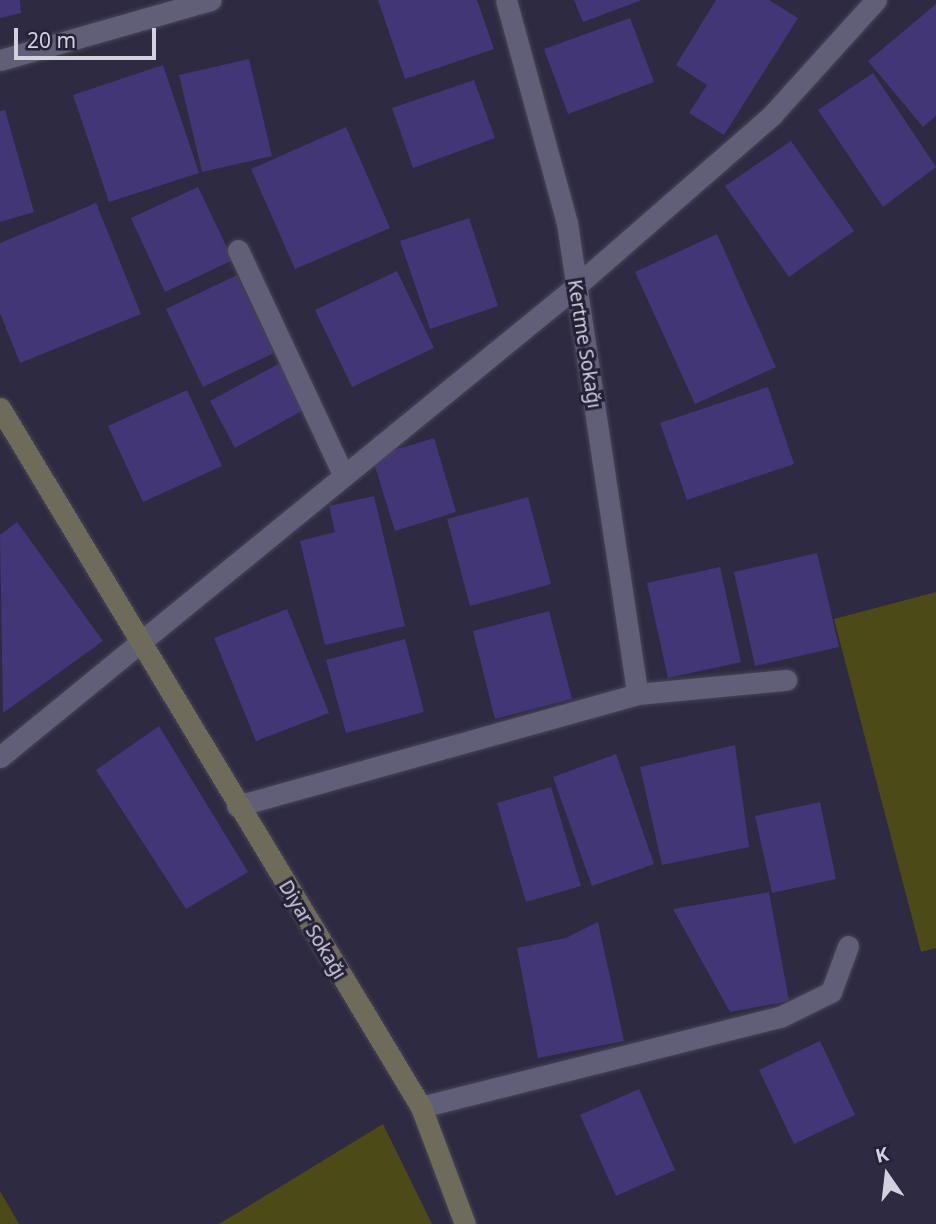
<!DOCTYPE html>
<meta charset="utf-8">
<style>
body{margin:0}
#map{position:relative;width:936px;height:1224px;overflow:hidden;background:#2d2a41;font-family:"Noto Sans",sans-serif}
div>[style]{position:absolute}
.green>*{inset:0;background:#4c4b17}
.building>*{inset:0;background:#433677}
.roads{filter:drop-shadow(0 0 2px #474457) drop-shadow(0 0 2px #474457)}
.street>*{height:21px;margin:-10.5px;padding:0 10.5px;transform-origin:10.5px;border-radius:10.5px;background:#615e78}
.secondary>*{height:21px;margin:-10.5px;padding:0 10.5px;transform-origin:10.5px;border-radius:10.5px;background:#6e6b5a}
span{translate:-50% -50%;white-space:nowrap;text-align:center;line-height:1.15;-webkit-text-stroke:6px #242037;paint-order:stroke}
.street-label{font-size:19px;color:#d3d1e0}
.north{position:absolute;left:852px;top:1140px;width:70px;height:70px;-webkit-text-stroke:5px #242037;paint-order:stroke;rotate:346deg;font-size:19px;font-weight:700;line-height:28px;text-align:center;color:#d3d1e0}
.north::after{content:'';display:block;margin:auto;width:24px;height:32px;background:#d3d1e0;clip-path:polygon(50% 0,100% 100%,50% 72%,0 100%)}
.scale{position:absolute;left:14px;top:28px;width:142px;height:32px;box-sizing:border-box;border:4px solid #d3d1e0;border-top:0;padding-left:9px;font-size:21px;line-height:24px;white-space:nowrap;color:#d3d1e0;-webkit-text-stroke:5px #242037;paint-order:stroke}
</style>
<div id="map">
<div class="green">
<i style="clip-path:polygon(936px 592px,936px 948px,921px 952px,834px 619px)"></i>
<i style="clip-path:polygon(383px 1124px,432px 1224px,219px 1224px)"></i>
<i style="clip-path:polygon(0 1191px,19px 1224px,0 1224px)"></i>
</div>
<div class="building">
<i style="clip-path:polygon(0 0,20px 0,21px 13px,0 18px)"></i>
<i style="clip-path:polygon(378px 0,477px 0,494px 49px,405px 79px)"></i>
<i style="clip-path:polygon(574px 0,642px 0,583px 22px)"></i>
<i style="clip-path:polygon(716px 0,769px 0,798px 18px,724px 135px,689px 113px,707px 85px,676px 65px)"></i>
<i style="clip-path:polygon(936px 4px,936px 116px,923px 127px,868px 61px)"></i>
<i style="clip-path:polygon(630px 18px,654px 82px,568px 114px,544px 49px)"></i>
<i style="clip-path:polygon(249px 59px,272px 156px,202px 172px,179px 75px)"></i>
<i style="clip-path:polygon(163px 65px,199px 173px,109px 202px,73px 95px)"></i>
<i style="clip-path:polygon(873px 73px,936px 167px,883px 207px,818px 110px)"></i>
<i style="clip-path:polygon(474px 80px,495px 138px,413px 168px,392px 108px)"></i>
<i style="clip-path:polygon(5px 110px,34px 212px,0 222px,0 111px)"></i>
<i style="clip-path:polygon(346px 127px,390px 228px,295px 269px,251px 169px)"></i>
<i style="clip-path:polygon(791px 141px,854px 231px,789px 277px,725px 186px)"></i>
<i style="clip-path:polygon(198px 187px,233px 260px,165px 292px,131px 218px)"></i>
<i style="clip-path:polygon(96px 203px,141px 314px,20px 363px,0 313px,0 243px)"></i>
<i style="clip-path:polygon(469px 218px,498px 306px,430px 329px,400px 241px)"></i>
<i style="clip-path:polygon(717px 234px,776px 367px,695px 404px,635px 272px)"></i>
<i style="clip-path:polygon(397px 271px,434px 348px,352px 387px,315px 310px)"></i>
<i style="clip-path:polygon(237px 275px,274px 353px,203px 387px,166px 309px)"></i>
<i style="clip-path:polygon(280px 363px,305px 409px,235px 448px,210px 401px)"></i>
<i style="clip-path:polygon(768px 387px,794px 464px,687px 500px,660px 423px)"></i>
<i style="clip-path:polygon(187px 390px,222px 466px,143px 502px,108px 426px)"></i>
<i style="clip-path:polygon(434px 438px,456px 512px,395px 531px,372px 457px)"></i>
<i style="clip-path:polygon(374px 496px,405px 626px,325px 645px,300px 541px,335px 532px,329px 506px)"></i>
<i style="clip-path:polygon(528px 497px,551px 584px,470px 606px,447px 519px)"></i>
<i style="clip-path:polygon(17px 522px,103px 641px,3px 713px,0 535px)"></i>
<i style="clip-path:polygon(817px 553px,839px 647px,755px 666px,734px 572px)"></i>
<i style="clip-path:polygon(720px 567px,741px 662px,668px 678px,647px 583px)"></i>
<i style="clip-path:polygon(287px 609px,329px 713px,256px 741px,214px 638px)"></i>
<i style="clip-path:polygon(549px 611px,572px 699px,495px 719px,473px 631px)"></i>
<i style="clip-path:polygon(405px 639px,424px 712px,346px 733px,326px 660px)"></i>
<i style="clip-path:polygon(159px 726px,248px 872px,186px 909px,96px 770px)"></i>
<i style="clip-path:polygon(735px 745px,749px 847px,662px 865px,640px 767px)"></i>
<i style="clip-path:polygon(616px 754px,654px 864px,592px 886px,553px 777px)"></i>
<i style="clip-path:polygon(551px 787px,581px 886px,526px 902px,497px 803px)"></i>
<i style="clip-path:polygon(820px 802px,836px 879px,772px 893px,755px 816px)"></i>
<i style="clip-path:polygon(769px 892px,789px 1001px,730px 1012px,673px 909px)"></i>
<i style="clip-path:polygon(598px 922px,624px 1041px,538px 1058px,517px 948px,566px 938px)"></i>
<i style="clip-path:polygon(820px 1041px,855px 1115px,794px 1144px,759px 1070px)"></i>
<i style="clip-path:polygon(639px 1089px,675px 1170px,616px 1196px,580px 1115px)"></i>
</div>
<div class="roads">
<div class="street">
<i style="left:506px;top:0;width:231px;rotate:74.7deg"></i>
<i style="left:567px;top:223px;width:476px;rotate:81.5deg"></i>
<i style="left:0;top:60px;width:219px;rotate:-15.9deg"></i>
<i style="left:238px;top:250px;width:245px;rotate:64.9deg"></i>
<i style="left:0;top:757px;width:743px;rotate:-39.26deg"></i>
<i style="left:575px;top:287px;width:262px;rotate:-41.1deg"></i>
<i style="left:772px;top:115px;width:155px;rotate:-47.9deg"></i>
<i style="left:237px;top:806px;width:415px;rotate:-15.6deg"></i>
<i style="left:637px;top:694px;width:150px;rotate:-5.4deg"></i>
<i style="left:421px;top:1107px;width:370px;rotate:-14.1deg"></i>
<i style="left:780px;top:1017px;width:57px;rotate:-26.1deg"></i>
<i style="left:831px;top:992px;width:49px;rotate:-69.7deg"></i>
</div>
<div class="secondary">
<i style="left:0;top:408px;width:816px;rotate:58.94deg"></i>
<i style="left:421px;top:1107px;width:125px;rotate:69.4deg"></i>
</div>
</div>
<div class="street-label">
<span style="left:584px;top:344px;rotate:81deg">Kertme Sokağı</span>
<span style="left:312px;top:930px;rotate:59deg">Diyar Sokağı</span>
</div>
<div class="north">K</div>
<div class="scale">20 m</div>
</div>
